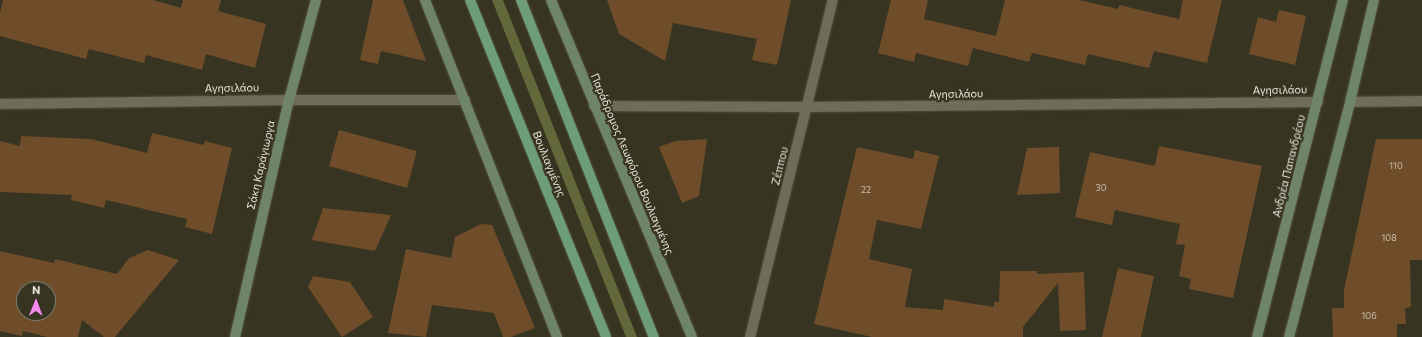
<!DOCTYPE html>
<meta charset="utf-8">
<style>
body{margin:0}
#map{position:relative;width:1422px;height:337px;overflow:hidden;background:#373421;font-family:Commissioner,sans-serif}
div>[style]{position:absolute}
.forest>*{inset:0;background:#626839}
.building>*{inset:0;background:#6f4d2b}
.roads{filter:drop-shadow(0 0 1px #53503f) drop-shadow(0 0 1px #53503f)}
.street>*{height:10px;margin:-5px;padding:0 5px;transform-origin:5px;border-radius:5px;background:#6f6c57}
.secondary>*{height:10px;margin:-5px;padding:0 5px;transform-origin:5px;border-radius:5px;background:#6e8567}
.primary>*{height:10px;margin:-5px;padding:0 5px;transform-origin:5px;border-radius:5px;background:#6e9e77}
span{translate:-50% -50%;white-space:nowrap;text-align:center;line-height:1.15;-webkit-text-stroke:4px #373421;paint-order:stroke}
.number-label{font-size:9px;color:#c9bfae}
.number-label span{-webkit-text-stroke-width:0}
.street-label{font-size:11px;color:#e7e5d9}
.north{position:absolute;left:16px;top:281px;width:40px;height:40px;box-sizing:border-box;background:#373421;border:1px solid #7d7b6b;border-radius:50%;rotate:1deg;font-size:11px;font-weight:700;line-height:16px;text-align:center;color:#e7e5d9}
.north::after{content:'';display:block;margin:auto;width:14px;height:18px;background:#f489f0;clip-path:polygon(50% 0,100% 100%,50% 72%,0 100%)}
</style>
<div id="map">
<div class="forest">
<i style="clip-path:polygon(492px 0,503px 0,637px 337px,626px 337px)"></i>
</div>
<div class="building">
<i style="clip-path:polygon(3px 0,153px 0,181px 8px,183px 0,221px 0,218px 11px,266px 24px,255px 68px,206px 54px,202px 70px,146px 55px,144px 63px,89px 49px,86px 59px,0 36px,0 13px)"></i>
<i style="clip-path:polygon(373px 0,403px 0,426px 61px,381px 51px,378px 64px,360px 60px)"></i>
<i style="clip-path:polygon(607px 0,791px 0,777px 65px,752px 60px,757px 39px,673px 23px,665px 61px,619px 34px)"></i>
<i style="clip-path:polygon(891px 0,928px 0,924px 19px,996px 36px,1005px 0,1079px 0,1118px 9px,1119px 5px,1179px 19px,1183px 0,1222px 0,1207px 63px,1154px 51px,1149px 68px,1088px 54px,1085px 65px,1032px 53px,1029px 62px,973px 48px,968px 66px,916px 53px,914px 62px,878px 53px)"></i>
<i style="clip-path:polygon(1279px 10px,1306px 16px,1295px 65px,1249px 54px,1258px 17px,1276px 22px)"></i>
<i style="clip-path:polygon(339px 130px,417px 151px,407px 188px,329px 166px)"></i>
<i style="clip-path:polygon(152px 133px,204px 145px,205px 141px,232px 148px,212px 234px,185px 227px,187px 219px,106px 200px,104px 208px,71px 200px,72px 195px,0 192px,0 141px,20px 146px,21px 136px,91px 139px,147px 153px)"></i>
<i style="clip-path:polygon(707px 139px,699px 196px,682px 203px,659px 147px,675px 141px)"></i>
<i style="clip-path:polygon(1376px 139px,1422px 139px,1422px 260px,1410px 260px,1411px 307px,1405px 308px,1406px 324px,1397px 324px,1397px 337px,1333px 337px,1332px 308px,1344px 308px,1344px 290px)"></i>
<i style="clip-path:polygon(1159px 146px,1262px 166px,1233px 298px,1189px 289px,1191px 279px,1179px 276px,1185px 245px,1176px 244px,1180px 224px,1115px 210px,1112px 225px,1075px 217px,1090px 152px,1155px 166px)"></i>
<i style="clip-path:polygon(857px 147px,913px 159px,915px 150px,939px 156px,921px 229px,877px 220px,869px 259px,912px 269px,905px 307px,943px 310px,944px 299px,994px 307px,994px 302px,999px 302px,1000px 271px,1037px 271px,1037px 274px,1084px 272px,1086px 330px,1060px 331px,1058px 283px,1023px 327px,1023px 337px,872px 337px,814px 324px)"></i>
<i style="clip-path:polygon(1059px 147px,1060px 193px,1017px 195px,1027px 148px)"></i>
<i style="clip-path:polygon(323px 208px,391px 215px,375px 251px,312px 240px)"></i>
<i style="clip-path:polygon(481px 224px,492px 225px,535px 328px,511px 337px,503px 337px,494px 313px,432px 305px,426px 337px,388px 333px,406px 249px,451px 258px,455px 237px)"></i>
<i style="clip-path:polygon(evenodd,148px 250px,179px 260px,115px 337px,104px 337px,82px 320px,78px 337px,47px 337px,23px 331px,22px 336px,0 331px,0 251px,54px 263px,55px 259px,117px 274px,129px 258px,148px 250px,24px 289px,48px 289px,48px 313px,24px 313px,24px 289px)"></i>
<i style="clip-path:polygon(1118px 268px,1154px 276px,1141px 337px,1102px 337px)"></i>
<i style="clip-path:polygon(313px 276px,350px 282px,373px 317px,342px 337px,308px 287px)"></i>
</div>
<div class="roads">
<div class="street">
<i style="left:1350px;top:102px;width:72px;rotate:-0.8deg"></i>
<i style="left:0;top:104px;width:289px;rotate:-0.8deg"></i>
<i style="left:289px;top:100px;width:176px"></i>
<i style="left:594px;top:106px;width:213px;rotate:0.3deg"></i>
<i style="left:807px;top:107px;width:511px;rotate:-0.56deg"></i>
<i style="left:750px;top:337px;width:347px;rotate:-76.2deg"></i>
</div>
<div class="secondary">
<i style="left:425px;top:0;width:362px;rotate:68.6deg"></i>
<i style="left:551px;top:0;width:365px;rotate:67.3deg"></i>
<i style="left:235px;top:337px;width:243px;rotate:-77.2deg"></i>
<i style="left:289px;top:100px;width:104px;rotate:-74.9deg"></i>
<i style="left:1257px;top:337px;width:348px;rotate:-75.7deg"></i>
<i style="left:1289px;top:337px;width:243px;rotate:-75.4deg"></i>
<i style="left:1350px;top:102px;width:105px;rotate:-76.8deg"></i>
</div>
<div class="primary">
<i style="left:470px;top:0;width:363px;rotate:68deg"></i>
<i style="left:521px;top:0;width:362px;rotate:68.5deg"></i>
</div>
</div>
<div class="number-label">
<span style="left:1396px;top:166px">110</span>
<span style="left:1101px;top:188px">30</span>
<span style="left:866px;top:190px">22</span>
<span style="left:1389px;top:238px">108</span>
<span style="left:1369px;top:316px">106</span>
</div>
<div class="street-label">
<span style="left:232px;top:88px;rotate:-1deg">Αγησιλάου</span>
<span style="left:1280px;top:90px;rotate:-1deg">Αγησιλάου</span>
<span style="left:956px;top:94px;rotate:-1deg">Αγησιλάου</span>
<span style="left:549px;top:164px;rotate:68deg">Βουλιαγμένης</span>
<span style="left:632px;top:164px;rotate:67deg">Παράδρομος Λεωφόρου Βουλιαγμένης</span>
<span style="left:261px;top:165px;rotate:-77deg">Σάκη Καράγιωργα</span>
<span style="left:780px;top:166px;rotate:-76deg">Ζέππου</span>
<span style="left:1289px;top:166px;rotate:-76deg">Ανδρέα Παπανδρέου</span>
</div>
<div class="north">N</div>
</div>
